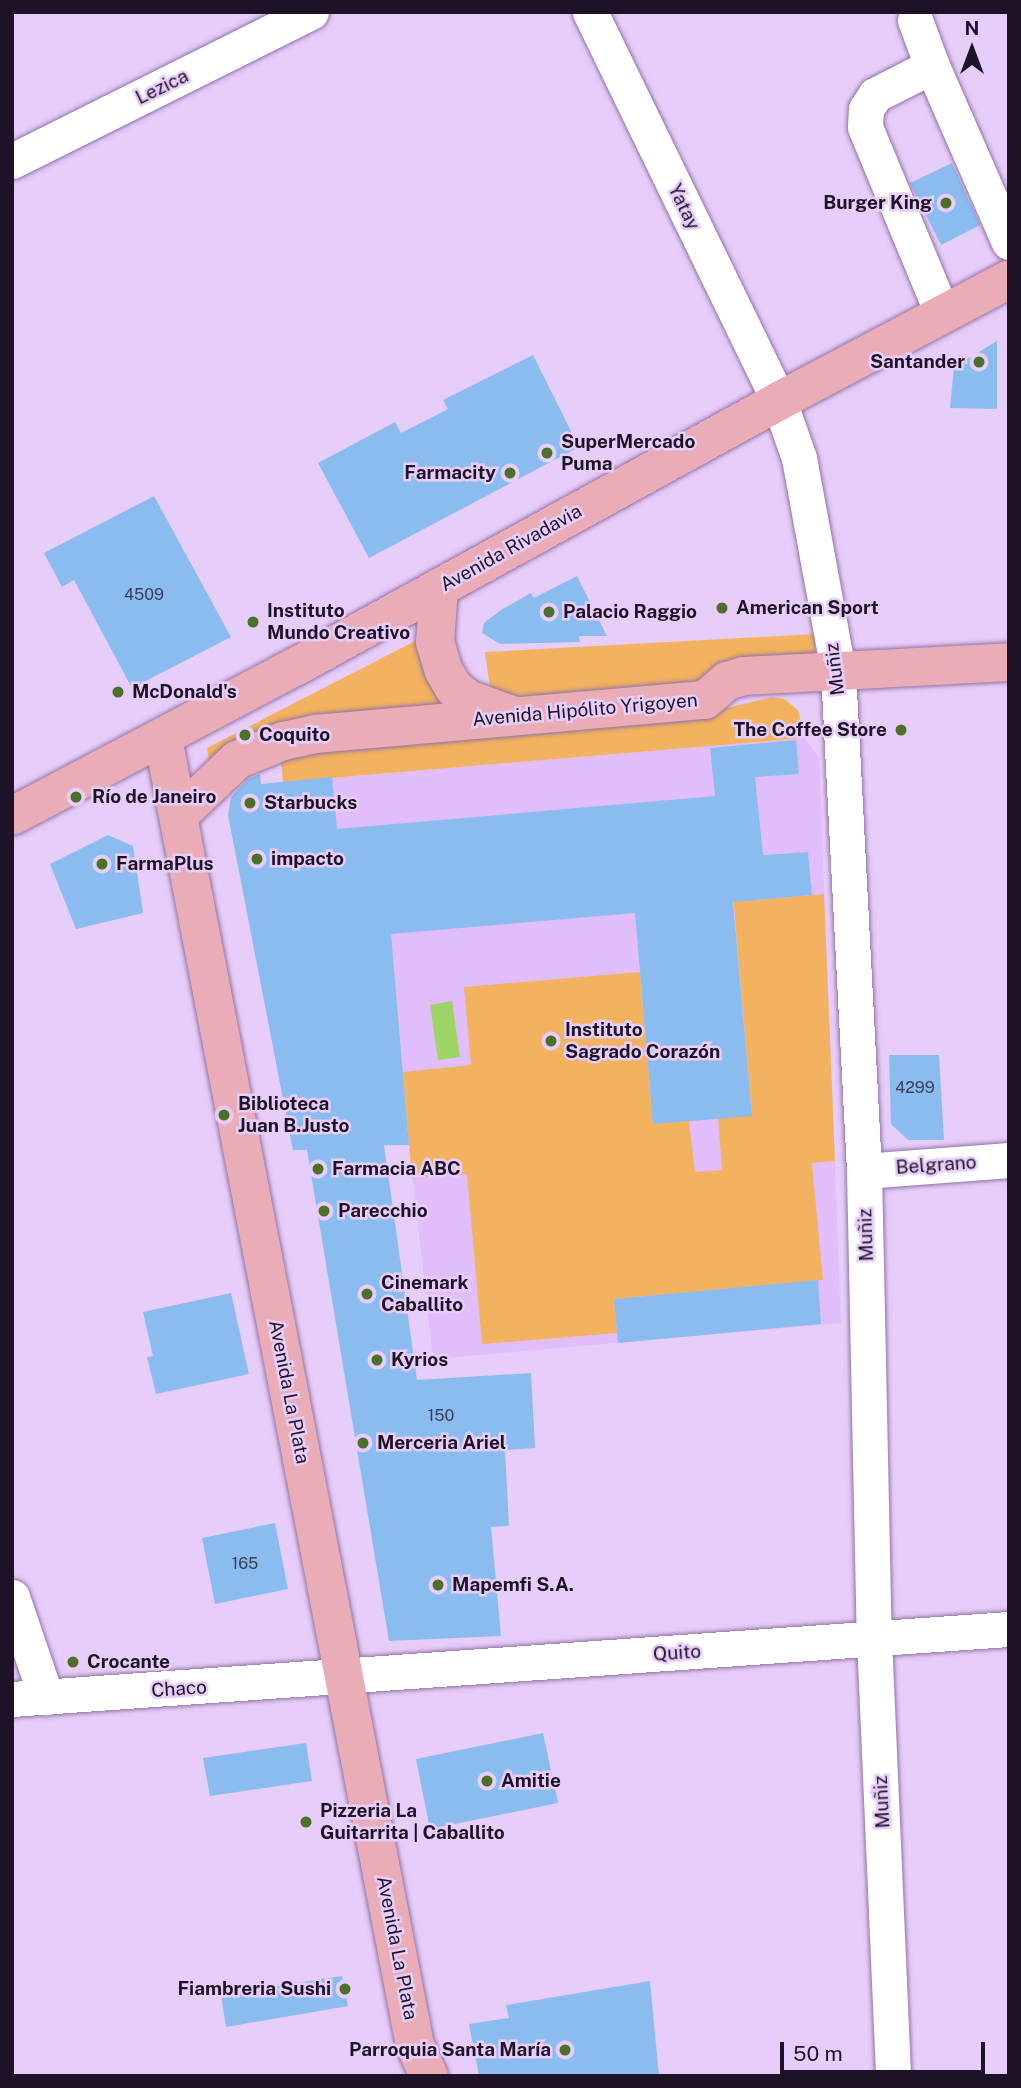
<!DOCTYPE html>
<meta charset="utf-8">
<style>
body{margin:0}
#map{position:relative;width:1021px;height:2088px;overflow:hidden;background:#e7cdf9;font-family:"Public Sans",sans-serif}
div>[style]{position:absolute}
.built>*{inset:0;background:#e1befb}
.green>*{inset:0;background:#f3b25f}
.water>*{inset:0;background:#9ed466}
.building>*{inset:0;background:#8bbcf0}
.roads{filter:drop-shadow(0 0 2px #9173a5) drop-shadow(0 0 2px #9173a5)}
.minor>*{height:35px;margin:-17.5px;padding:0 17.5px;transform-origin:17.5px;border-radius:17.5px;background:#fff}
.major>*{height:38px;margin:-19px;padding:0 19px;transform-origin:19px;border-radius:19px;background:#eaacb6}
.dots>*{width:19px;height:19px;translate:-50% -50%;box-sizing:border-box;border:4px solid #e7cdf9;border-radius:50%}
span{translate:-50% -50%;white-space:nowrap;text-align:center;line-height:1.15;-webkit-text-stroke:5px #e7cdf9;paint-order:stroke}
.number-label{font-size:16px;color:#393d58}
.number-label span{-webkit-text-stroke-width:0}
.street-label{font-size:19px;color:#1e1326}
.poi-label{font-size:19px;color:#1e1326;font-weight:700}
.right{translate:-100% -50%;text-align:right}
.left{translate:0 -50%;text-align:left}
.frame{position:absolute;inset:0;border:14px solid #1e1326;pointer-events:none}
.north{position:absolute;left:937px;top:14px;width:70px;height:70px;-webkit-text-stroke:5px #e7cdf9;paint-order:stroke;rotate:0deg;font-size:19px;font-weight:700;line-height:28px;text-align:center;color:#1e1326}
.north::after{content:'';display:block;margin:auto;width:24px;height:32px;background:#1e1326;clip-path:polygon(50% 0,100% 100%,50% 72%,0 100%)}
.scale{position:absolute;left:780px;top:2042px;width:205px;height:32px;box-sizing:border-box;border:4px solid #1e1326;border-top:0;padding-left:9px;font-size:21px;line-height:24px;white-space:nowrap;color:#1e1326;-webkit-text-stroke:5px #e7cdf9;paint-order:stroke}
</style>
<div id="map">
<div class="built">
<i style="clip-path:polygon(805px 738px,819px 758px,841px 1323px,433px 1359px,409px 1145px,293px 1150px,252px 938px,311px 933px,295px 781px)"></i>
</div>
<div class="green">
<i style="clip-path:polygon(815px 634px,815px 654px,700px 683px,508px 698px,490px 688px,485px 652px)"></i>
<i style="clip-path:polygon(415px 641px,425px 676px,440px 700px,452px 711px,210px 768px,207px 748px)"></i>
<i style="clip-path:polygon(772px 697px,784px 699px,798px 710px,805px 738px,283px 782px,280px 750px,710px 712px)"></i>
<i style="clip-path:polygon(732px 883px,758px 900px,824px 894px,835px 1161px,812px 1163px,823px 1280px,614px 1299px,617px 1333px,482px 1344px,467px 1174px,412px 1178px,403px 1072px,471px 1065px,464px 987px,640px 972px,653px 1123px,689px 1121px,695px 1172px,722px 1170px,718px 1118px,752px 1115px)"></i>
</div>
<div class="water">
<i style="clip-path:polygon(452px 1001px,460px 1057px,438px 1060px,430px 1005px)"></i>
</div>
<div class="building">
<i style="clip-path:polygon(952px 163px,980px 225px,941px 245px,910px 183px)"></i>
<i style="clip-path:polygon(997px 341px,997px 409px,950px 408px,954px 367px)"></i>
<i style="clip-path:polygon(533px 355px,579px 447px,369px 558px,318px 463px,395px 422px,401px 433px,448px 409px,443px 400px)"></i>
<i style="clip-path:polygon(154px 496px,231px 637px,132px 688px,74px 580px,62px 587px,44px 553px)"></i>
<i style="clip-path:polygon(577px 576px,607px 636px,579px 636px,580px 642px,500px 644px,482px 633px,484px 623px,501px 610px,531px 593px,534px 598px)"></i>
<i style="clip-path:polygon(796px 740px,799px 774px,755px 777px,763px 855px,808px 852px,812px 895px,733px 902px,752px 1116px,653px 1124px,635px 913px,391px 934px,409px 1145px,384px 1145px,417px 1380px,531px 1373px,535px 1448px,505px 1450px,509px 1526px,491px 1527px,501px 1636px,389px 1641px,307px 1150px,293px 1150px,228px 815px,231px 797px,248px 779px,260px 774px,261px 784px,332px 777px,337px 829px,715px 796px,710px 748px)"></i>
<i style="clip-path:polygon(108px 835px,133px 846px,143px 913px,76px 929px,50px 864px)"></i>
<i style="clip-path:polygon(889px 1055px,939px 1055px,944px 1140px,908px 1140px,891px 1124px)"></i>
<i style="clip-path:polygon(818px 1280px,821px 1324px,618px 1343px,614px 1299px)"></i>
<i style="clip-path:polygon(231px 1293px,249px 1374px,156px 1394px,147px 1357px,153px 1356px,143px 1312px)"></i>
<i style="clip-path:polygon(275px 1523px,288px 1589px,215px 1604px,202px 1538px)"></i>
<i style="clip-path:polygon(543px 1733px,558px 1803px,430px 1829px,416px 1759px)"></i>
<i style="clip-path:polygon(306px 1743px,312px 1781px,210px 1796px,203px 1758px)"></i>
<i style="clip-path:polygon(342px 1976px,348px 2006px,226px 2027px,221px 1995px)"></i>
<i style="clip-path:polygon(650px 1981px,659px 2076px,479px 2076px,469px 2024px,509px 2018px,506px 2005px)"></i>
</div>
<div class="roads">
<div class="minor">
<i style="left:590px;top:12px;width:432px;rotate:64.1deg"></i>
<i style="left:779px;top:401px;width:60px;rotate:70.7deg"></i>
<i style="left:799px;top:458px;width:217px;rotate:79.6deg"></i>
<i style="left:838px;top:671px;width:501px;rotate:87.02deg"></i>
<i style="left:864px;top:1171px;width:467px;rotate:88.8deg"></i>
<i style="left:874px;top:1638px;width:438px;rotate:87.5deg"></i>
<i style="left:915px;top:20px;width:49px;rotate:69.7deg"></i>
<i style="left:12px;top:161px;width:334px;rotate:-26.5deg"></i>
<i style="left:942px;top:313px;width:201px;rotate:-112.5deg"></i>
<i style="left:865px;top:127px;width:18px;rotate:-87deg"></i>
<i style="left:866px;top:109px;width:17px;rotate:-57deg"></i>
<i style="left:875px;top:95px;width:64px;rotate:-27deg"></i>
<i style="left:932px;top:66px;width:192px;rotate:66.4deg"></i>
<i style="left:864px;top:1171px;width:145px;rotate:-4.3deg"></i>
<i style="left:12px;top:1597px;width:106px;rotate:71.2deg"></i>
<i style="left:12px;top:1699px;width:999px;rotate:-4.02deg"></i>
</div>
<div class="major">
<i style="left:439px;top:588px;width:54px;rotate:94.2deg"></i>
<i style="left:435px;top:642px;width:30px;rotate:73deg"></i>
<i style="left:444px;top:671px;width:20px;rotate:60deg"></i>
<i style="left:454px;top:688px;width:18px;rotate:38deg"></i>
<i style="left:468px;top:699px;width:44px;rotate:20.1deg"></i>
<i style="left:163px;top:738px;width:1331px;rotate:79.09deg"></i>
<i style="left:415px;top:2045px;width:34px;rotate:66deg"></i>
<i style="left:179px;top:815px;width:80px;rotate:-43.5deg"></i>
<i style="left:237px;top:760px;width:50px;rotate:-22.4deg"></i>
<i style="left:283px;top:741px;width:33px;rotate:-12deg"></i>
<i style="left:315px;top:734px;width:391px;rotate:-5deg"></i>
<i style="left:705px;top:700px;width:29px;rotate:-41deg"></i>
<i style="left:727px;top:681px;width:18px;rotate:-16deg"></i>
<i style="left:744px;top:676px;width:265px;rotate:-3deg"></i>
<i style="left:12px;top:816px;width:322px;rotate:-27.8deg"></i>
<i style="left:297px;top:666px;width:550px;rotate:-28.8deg"></i>
<i style="left:779px;top:401px;width:260px;rotate:-27.9deg"></i>
</div>
</div>
<div class="dots">
<i style="left:946px;top:203px;background:#4d7028"></i>
<i style="left:979px;top:362px;background:#4d7028"></i>
<i style="left:547px;top:453px;background:#4d7028"></i>
<i style="left:510px;top:473px;background:#4d7028"></i>
<i style="left:722px;top:608px;background:#4d7028"></i>
<i style="left:549px;top:612px;background:#4d7028"></i>
<i style="left:253px;top:622px;background:#4d7028"></i>
<i style="left:118px;top:692px;background:#4d7028"></i>
<i style="left:901px;top:730px;background:#4d7028"></i>
<i style="left:245px;top:735px;background:#4d7028"></i>
<i style="left:76px;top:797px;background:#4d7028"></i>
<i style="left:250px;top:803px;background:#4d7028"></i>
<i style="left:257px;top:859px;background:#4d7028"></i>
<i style="left:102px;top:864px;background:#4d7028"></i>
<i style="left:551px;top:1041px;background:#4d7028"></i>
<i style="left:224px;top:1115px;background:#4d7028"></i>
<i style="left:318px;top:1169px;background:#4d7028"></i>
<i style="left:324px;top:1211px;background:#4d7028"></i>
<i style="left:367px;top:1294px;background:#4d7028"></i>
<i style="left:377px;top:1360px;background:#4d7028"></i>
<i style="left:363px;top:1443px;background:#4d7028"></i>
<i style="left:438px;top:1585px;background:#4d7028"></i>
<i style="left:73px;top:1662px;background:#4d7028"></i>
<i style="left:487px;top:1781px;background:#4d7028"></i>
<i style="left:306px;top:1822px;background:#4d7028"></i>
<i style="left:345px;top:1989px;background:#4d7028"></i>
<i style="left:565px;top:2050px;background:#4d7028"></i>
</div>
<div class="number-label">
<span style="left:144px;top:595px">4509</span>
<span style="left:915px;top:1088px">4299</span>
<span style="left:441px;top:1416px">150</span>
<span style="left:245px;top:1564px">165</span>
</div>
<div class="street-label">
<span style="left:162px;top:87px;rotate:-26deg">Lezica</span>
<span style="left:684px;top:207px;rotate:64deg">Yatay</span>
<span style="left:511px;top:548px;rotate:-29deg">Avenida Rivadavia</span>
<span style="left:835px;top:669px;rotate:-97deg">Muñiz</span>
<span style="left:585px;top:710px;rotate:-5deg">Avenida Hipólito Yrigoyen</span>
<span style="left:936px;top:1165px;rotate:-4deg">Belgrano</span>
<span style="left:866px;top:1235px;rotate:-92deg">Muñiz</span>
<span style="left:289px;top:1392px;rotate:79deg">Avenida La Plata</span>
<span style="left:677px;top:1653px;rotate:-4deg">Quito</span>
<span style="left:179px;top:1689px;rotate:-4deg">Chaco</span>
<span style="left:882px;top:1802px;rotate:-93deg">Muñiz</span>
<span style="left:397px;top:1948px;rotate:79deg">Avenida La Plata</span>
</div>
<div class="poi-label">
<span class="right" style="left:932px;top:203px">Burger King</span>
<span class="right" style="left:965px;top:362px">Santander</span>
<span class="left" style="left:561px;top:453px">SuperMercado<br>Puma</span>
<span class="right" style="left:496px;top:473px">Farmacity</span>
<span class="left" style="left:736px;top:608px">American Sport</span>
<span class="left" style="left:267px;top:622px">Instituto<br>Mundo Creativo</span>
<span class="left" style="left:563px;top:612px">Palacio Raggio</span>
<span class="left" style="left:132px;top:692px">McDonald's</span>
<span class="right" style="left:887px;top:730px">The Coffee Store</span>
<span class="left" style="left:259px;top:735px">Coquito</span>
<span class="left" style="left:92px;top:797px">Río de Janeiro</span>
<span class="left" style="left:264px;top:803px">Starbucks</span>
<span class="left" style="left:271px;top:859px">impacto</span>
<span class="left" style="left:116px;top:864px">FarmaPlus</span>
<span class="left" style="left:565px;top:1041px">Instituto<br>Sagrado Corazón</span>
<span class="left" style="left:238px;top:1115px">Biblioteca<br>Juan B.Justo</span>
<span class="left" style="left:332px;top:1169px">Farmacia ABC</span>
<span class="left" style="left:338px;top:1211px">Parecchio</span>
<span class="left" style="left:381px;top:1294px">Cinemark<br>Caballito</span>
<span class="left" style="left:391px;top:1360px">Kyrios</span>
<span class="left" style="left:377px;top:1443px">Merceria Ariel</span>
<span class="left" style="left:452px;top:1585px">Mapemfi S.A.</span>
<span class="left" style="left:87px;top:1662px">Crocante</span>
<span class="left" style="left:501px;top:1781px">Amitie</span>
<span class="left" style="left:320px;top:1822px">Pizzeria La<br>Guitarrita | Caballito</span>
<span class="right" style="left:331px;top:1989px">Fiambreria Sushi</span>
<span class="right" style="left:551px;top:2050px">Parroquia Santa María</span>
</div>
<div class="frame"></div>
<div class="north">N</div>
<div class="scale">50 m</div>
</div>
